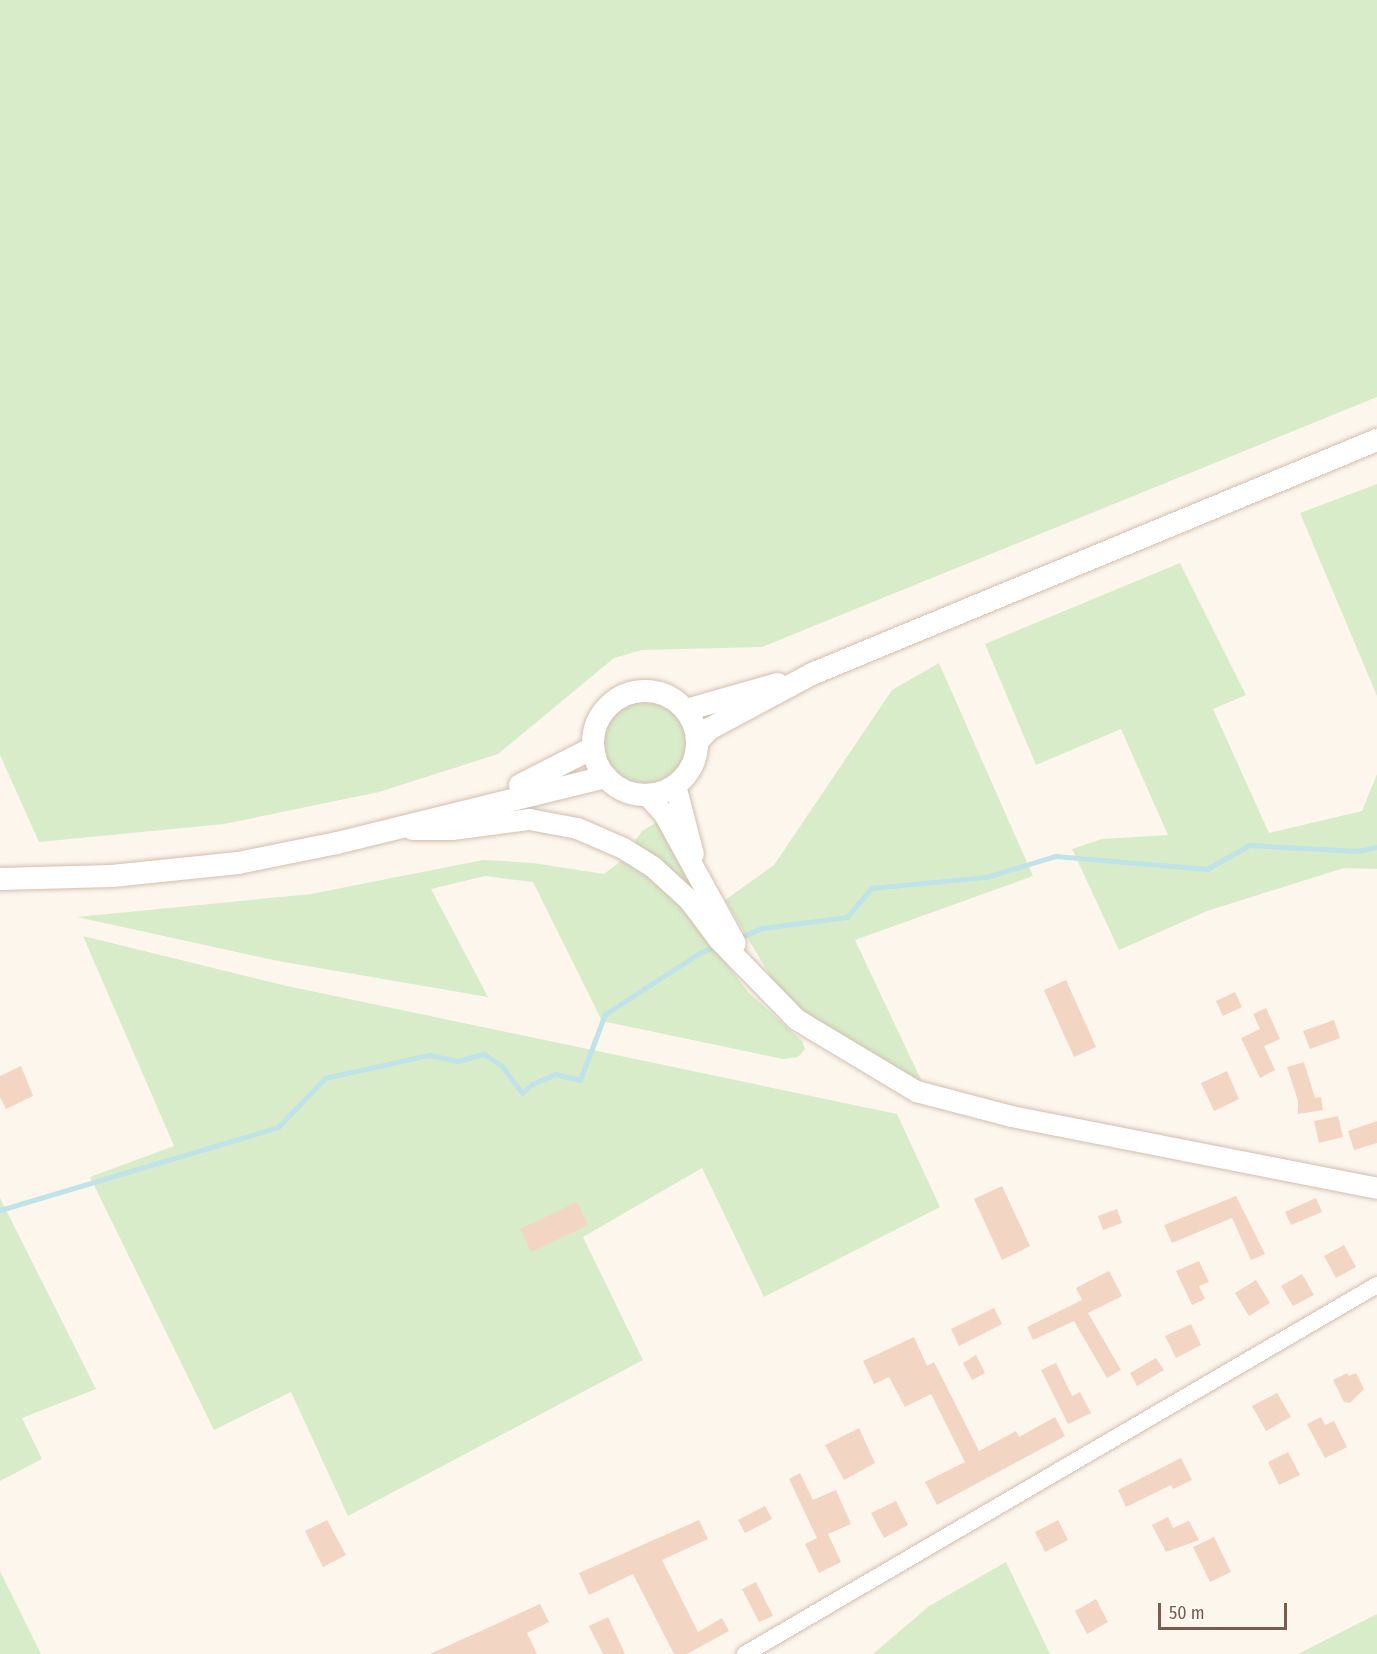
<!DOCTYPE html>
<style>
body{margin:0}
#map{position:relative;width:1377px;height:1654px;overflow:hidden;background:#fdf6ec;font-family:"Fira Sans Condensed",sans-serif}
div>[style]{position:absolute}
.green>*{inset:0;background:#d8ecc9}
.round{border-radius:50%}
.stream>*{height:5px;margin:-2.5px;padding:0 2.5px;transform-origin:2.5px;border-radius:2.5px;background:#bfe3e8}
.building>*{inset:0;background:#f3d5c3}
.roads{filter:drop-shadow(0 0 2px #d1beb0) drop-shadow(0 0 2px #d1beb0)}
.minor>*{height:16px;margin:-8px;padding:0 8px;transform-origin:8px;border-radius:8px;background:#fff}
.tertiary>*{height:21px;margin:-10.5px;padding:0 10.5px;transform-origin:10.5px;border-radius:10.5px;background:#fff}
.secondary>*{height:22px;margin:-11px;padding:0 11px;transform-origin:11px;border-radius:11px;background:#fff}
.secondary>.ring{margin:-11px;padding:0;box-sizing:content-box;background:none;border:22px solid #fff;border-radius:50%}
span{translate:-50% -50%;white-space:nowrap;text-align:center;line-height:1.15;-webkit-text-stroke:4.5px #fffaf3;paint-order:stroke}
.scale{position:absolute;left:1158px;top:1603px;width:129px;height:27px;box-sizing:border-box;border:3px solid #7a5c4d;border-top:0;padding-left:8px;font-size:18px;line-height:21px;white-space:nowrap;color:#7a5c4d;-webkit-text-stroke:4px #fffaf3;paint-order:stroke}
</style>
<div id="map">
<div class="green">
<i style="clip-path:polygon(0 0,1377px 0,1377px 397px,762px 647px,642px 650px,614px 658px,498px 754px,379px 792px,224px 824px,39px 842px,0 755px)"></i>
<i style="clip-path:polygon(1377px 484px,1377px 696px,1300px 513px)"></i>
<i style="clip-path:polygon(1180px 563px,1246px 695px,1213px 709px,1269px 833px,1362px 811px,1377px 774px,1377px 869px,1344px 868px,1207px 911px,1119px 950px,1072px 849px,1102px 839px,1168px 835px,1121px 729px,1036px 765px,985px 644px)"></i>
<i style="clip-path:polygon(939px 663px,1033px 876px,855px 940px,922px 1082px,879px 1063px,804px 1013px,772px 979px,725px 900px,774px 865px,892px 690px)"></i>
<i class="round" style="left:604px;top:701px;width:82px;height:82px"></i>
<i style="clip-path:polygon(657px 822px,694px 892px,633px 844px,642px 831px)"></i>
<i style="clip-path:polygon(626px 857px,675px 897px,749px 993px,802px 1041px,805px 1049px,798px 1057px,783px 1059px,602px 1021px,533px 882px,485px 876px,431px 889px,488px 997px,278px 961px,77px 917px,311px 894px,483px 860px,533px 863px,604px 874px)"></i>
<i style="clip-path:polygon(83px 936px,287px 986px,897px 1114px,940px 1207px,764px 1297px,702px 1168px,583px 1237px,643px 1360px,348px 1516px,291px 1392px,214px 1430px,90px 1177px,174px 1146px)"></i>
<i style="clip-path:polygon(0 1198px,96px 1389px,22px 1418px,42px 1459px,0 1481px)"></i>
<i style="clip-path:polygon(1006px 1562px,1050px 1654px,873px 1654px,929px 1606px)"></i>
<i style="clip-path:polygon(0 1571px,41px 1654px,0 1654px)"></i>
<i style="clip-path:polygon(1377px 1614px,1377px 1654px,1298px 1654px)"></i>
</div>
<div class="stream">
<i style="left:738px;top:938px;width:26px;rotate:-23deg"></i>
<i style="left:762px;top:928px;width:86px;rotate:-7.4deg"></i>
<i style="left:847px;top:917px;width:38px;rotate:-50deg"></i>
<i style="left:871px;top:888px;width:116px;rotate:-5.5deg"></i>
<i style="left:986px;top:877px;width:72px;rotate:-16.9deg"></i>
<i style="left:1055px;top:856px;width:153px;rotate:4.9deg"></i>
<i style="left:1207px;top:869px;width:48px;rotate:-29.7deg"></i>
<i style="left:1249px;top:845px;width:109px;rotate:3.2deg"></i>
<i style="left:1358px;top:851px;width:19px;rotate:-12deg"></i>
<i style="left:0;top:1210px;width:290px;rotate:-16.6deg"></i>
<i style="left:278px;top:1127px;width:68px;rotate:-46.2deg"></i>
<i style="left:325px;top:1078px;width:107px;rotate:-12.5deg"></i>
<i style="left:429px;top:1055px;width:29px;rotate:12deg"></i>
<i style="left:457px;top:1061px;width:28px;rotate:-15deg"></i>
<i style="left:484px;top:1054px;width:22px;rotate:34deg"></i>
<i style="left:502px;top:1066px;width:34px;rotate:53deg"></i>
<i style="left:522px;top:1093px;width:13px;rotate:-42deg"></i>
<i style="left:532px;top:1084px;width:26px;rotate:-23deg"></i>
<i style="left:556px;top:1074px;width:25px;rotate:14deg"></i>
<i style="left:580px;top:1080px;width:71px;rotate:-69.3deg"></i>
<i style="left:605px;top:1014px;width:114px;rotate:-32.9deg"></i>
<i style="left:701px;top:952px;width:19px;rotate:-21deg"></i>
</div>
<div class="building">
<i style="clip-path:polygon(1066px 980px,1096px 1047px,1074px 1057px,1044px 990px)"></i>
<i style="clip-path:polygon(1235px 992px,1242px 1007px,1223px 1016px,1216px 1001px)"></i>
<i style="clip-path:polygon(1266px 1008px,1280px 1039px,1264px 1046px,1275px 1070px,1260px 1078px,1241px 1038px,1260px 1029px,1253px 1014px)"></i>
<i style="clip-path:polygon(1334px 1020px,1340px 1038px,1310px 1049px,1303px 1031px)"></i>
<i style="clip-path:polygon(1304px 1062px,1315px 1098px,1321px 1097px,1323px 1110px,1298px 1114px,1298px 1101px,1287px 1067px)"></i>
<i style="clip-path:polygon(21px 1066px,33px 1096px,6px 1109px,0 1097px,0 1076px)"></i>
<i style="clip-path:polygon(1227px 1071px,1239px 1099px,1214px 1111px,1201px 1083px)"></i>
<i style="clip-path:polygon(1338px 1116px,1343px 1137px,1319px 1143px,1314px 1121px)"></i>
<i style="clip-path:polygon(1377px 1121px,1377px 1143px,1354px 1150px,1348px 1131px)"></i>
<i style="clip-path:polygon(1002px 1186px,1030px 1246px,1002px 1260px,974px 1199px)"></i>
<i style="clip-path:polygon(1236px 1196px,1265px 1254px,1251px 1260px,1232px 1218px,1172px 1243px,1164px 1225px)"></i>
<i style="clip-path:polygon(1316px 1198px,1322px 1212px,1291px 1225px,1285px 1212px)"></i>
<i style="clip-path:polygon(577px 1202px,588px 1225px,531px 1252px,520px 1229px)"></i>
<i style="clip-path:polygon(1117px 1209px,1122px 1223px,1103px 1230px,1098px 1216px)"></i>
<i style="clip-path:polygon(1344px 1245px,1356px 1267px,1336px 1278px,1324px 1256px)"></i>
<i style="clip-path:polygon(1199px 1261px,1209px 1282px,1199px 1286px,1205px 1299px,1192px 1305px,1176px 1271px)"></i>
<i style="clip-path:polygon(1109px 1271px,1122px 1296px,1088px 1313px,1121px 1370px,1107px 1378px,1074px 1321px,1033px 1340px,1027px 1327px,1082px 1300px,1076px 1288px)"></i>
<i style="clip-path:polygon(1302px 1274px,1314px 1295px,1293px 1306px,1281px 1286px)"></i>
<i style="clip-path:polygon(1256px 1280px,1270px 1303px,1249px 1316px,1235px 1293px)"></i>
<i style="clip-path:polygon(994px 1308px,1002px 1324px,959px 1346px,951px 1329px)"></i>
<i style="clip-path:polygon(1191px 1324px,1201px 1345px,1176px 1358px,1165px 1336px)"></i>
<i style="clip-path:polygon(914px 1337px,927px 1366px,934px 1362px,979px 1451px,1016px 1431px,1019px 1437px,1055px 1417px,1065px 1436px,937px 1505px,925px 1482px,965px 1462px,931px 1394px,905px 1407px,889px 1377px,874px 1384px,863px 1361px)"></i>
<i style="clip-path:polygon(976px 1355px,985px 1373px,972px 1380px,963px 1363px)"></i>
<i style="clip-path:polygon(1156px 1358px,1164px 1370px,1137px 1386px,1130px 1373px)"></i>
<i style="clip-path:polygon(1056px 1363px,1072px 1396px,1080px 1392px,1091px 1413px,1068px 1424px,1041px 1370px)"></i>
<i style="clip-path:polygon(1347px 1373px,1349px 1376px,1356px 1373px,1364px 1389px,1350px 1403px,1344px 1402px,1333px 1380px)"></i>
<i style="clip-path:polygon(1277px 1393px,1291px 1417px,1266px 1431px,1252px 1406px)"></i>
<i style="clip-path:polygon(1321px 1417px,1325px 1425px,1334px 1421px,1347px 1447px,1325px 1458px,1307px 1424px)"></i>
<i style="clip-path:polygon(859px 1428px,875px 1463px,844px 1480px,825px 1445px)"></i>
<i style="clip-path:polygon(1288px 1452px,1300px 1475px,1279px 1485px,1268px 1462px)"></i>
<i style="clip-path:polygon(1181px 1458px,1192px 1480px,1173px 1489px,1171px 1485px,1126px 1507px,1118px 1490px)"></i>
<i style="clip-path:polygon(800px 1473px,813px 1500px,836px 1490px,851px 1524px,828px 1534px,841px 1562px,819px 1573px,805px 1544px,817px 1538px,789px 1479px)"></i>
<i style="clip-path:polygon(896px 1501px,908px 1525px,884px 1538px,871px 1513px)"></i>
<i style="clip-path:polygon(765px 1506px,772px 1519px,745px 1533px,738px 1520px)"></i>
<i style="clip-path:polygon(1168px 1517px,1173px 1528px,1189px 1521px,1199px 1540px,1166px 1552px,1152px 1525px)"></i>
<i style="clip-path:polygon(327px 1520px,346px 1555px,323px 1567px,305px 1531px)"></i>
<i style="clip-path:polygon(699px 1520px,708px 1539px,662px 1560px,698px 1632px,722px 1618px,729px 1631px,687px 1654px,674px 1654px,633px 1574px,589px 1595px,579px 1573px)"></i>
<i style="clip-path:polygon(1058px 1520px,1068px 1540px,1045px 1552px,1035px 1532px)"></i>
<i style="clip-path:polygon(1214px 1537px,1231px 1572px,1210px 1582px,1193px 1547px)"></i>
<i style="clip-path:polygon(756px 1582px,773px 1616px,759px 1622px,742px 1589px)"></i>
<i style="clip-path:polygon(1096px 1599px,1108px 1622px,1087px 1634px,1075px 1611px)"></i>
<i style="clip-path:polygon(540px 1604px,549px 1622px,527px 1633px,537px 1654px,430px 1654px)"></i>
<i style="clip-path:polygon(608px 1617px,625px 1654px,603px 1654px,589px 1626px)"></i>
</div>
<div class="roads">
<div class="minor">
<i style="left:745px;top:1654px;width:732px;rotate:-30.28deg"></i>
</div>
<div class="tertiary">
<i style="left:675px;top:785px;width:71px;rotate:75.4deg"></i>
<i style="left:647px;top:795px;width:25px;rotate:48deg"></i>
<i style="left:664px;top:814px;width:147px;rotate:61.2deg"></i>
<i style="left:412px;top:829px;width:40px"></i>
<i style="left:452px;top:829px;width:78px;rotate:-7.4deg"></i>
<i style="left:529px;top:819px;width:49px;rotate:10.6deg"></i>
<i style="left:577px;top:828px;width:50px;rotate:23.5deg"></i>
<i style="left:623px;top:848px;width:34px;rotate:32deg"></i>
<i style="left:652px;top:866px;width:50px;rotate:42.6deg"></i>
<i style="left:689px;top:900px;width:50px;rotate:53.1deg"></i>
<i style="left:719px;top:940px;width:110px;rotate:45.7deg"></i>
<i style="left:796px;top:1019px;width:140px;rotate:31deg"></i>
<i style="left:916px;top:1091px;width:98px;rotate:14.7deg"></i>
<i style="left:1011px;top:1116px;width:373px;rotate:11.1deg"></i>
</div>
<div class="secondary">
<i class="ring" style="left:593px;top:691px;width:82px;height:82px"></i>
<i style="left:686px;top:710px;width:95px;rotate:-15.9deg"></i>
<i style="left:697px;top:742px;width:18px;rotate:-47deg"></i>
<i style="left:709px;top:729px;width:117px;rotate:-28.1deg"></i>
<i style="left:812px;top:674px;width:612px;rotate:-22.5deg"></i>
<i style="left:520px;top:785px;width:82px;rotate:-26.9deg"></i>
<i style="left:0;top:879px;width:112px;rotate:-1.5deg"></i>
<i style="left:112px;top:876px;width:127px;rotate:-5.9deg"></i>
<i style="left:238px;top:863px;width:101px;rotate:-11.4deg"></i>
<i style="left:337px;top:843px;width:277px;rotate:-13.8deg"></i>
</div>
</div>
<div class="scale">50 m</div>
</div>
